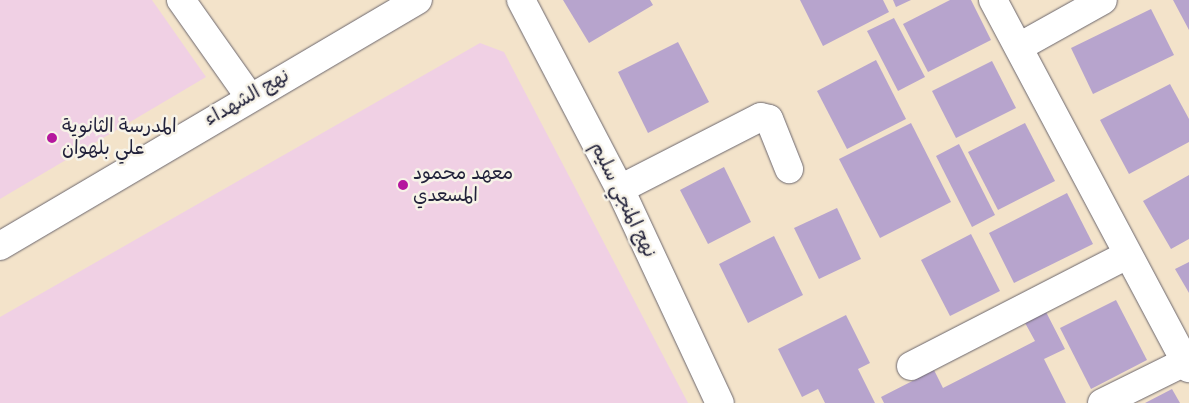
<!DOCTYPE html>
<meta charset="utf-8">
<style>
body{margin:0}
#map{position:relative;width:1189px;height:403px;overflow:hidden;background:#f3e3ca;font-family:Mynerve,"Playpen Sans Arabic",sans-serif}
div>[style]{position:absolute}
.built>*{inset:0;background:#f0d0e4}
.building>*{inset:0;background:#b7a4cd}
.roads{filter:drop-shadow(0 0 1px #6b666d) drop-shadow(0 0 1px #6b666d)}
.minor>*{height:28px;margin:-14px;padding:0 14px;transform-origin:14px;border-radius:14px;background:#fff}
.dots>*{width:14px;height:14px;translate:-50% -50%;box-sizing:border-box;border:2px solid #f7f3e8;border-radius:50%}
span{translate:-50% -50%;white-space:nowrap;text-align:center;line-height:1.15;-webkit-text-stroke:5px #f7f3e8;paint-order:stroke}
.street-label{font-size:19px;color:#22223b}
.poi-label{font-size:19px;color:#22223b}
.left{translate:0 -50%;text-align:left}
</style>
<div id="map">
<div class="built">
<i style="clip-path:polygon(0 0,152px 0,206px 77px,0 199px)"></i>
<i style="clip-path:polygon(480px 43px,504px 52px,688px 403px,0 403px,0 317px)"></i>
</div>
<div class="building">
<i style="clip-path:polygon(563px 0,650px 0,653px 5px,589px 43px)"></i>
<i style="clip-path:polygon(800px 0,883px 0,889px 12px,823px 46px)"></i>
<i style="clip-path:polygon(893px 0,911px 0,896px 7px)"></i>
<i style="clip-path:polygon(950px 0,971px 0,991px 40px,928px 72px,903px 24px)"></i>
<i style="clip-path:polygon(1173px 0,1189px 0,1189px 30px)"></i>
<i style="clip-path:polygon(1151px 9px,1174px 55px,1093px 94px,1071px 48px)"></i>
<i style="clip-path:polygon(894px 18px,925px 77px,898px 91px,867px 31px)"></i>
<i style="clip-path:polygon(678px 42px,709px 102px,648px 133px,618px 72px)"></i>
<i style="clip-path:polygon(876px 60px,906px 119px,847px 149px,817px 91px)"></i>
<i style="clip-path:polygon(992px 61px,1016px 108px,956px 138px,932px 91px)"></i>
<i style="clip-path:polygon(1170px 84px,1189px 119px,1189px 142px,1129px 174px,1100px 120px)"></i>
<i style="clip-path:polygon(911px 123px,951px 202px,880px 238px,839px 159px)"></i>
<i style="clip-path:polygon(1025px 123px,1055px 181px,998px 210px,968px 152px)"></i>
<i style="clip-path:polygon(959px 144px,995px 215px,972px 227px,936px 156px)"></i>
<i style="clip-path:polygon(724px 167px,751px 222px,708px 244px,680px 190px)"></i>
<i style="clip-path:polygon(1189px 175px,1189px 239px,1171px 249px,1143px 201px)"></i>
<i style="clip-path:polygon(1067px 193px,1093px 244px,1014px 283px,989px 233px)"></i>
<i style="clip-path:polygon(837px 208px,861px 259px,819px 279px,794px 228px)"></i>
<i style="clip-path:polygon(971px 234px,1000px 291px,950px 316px,921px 260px)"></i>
<i style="clip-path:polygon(774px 236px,803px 295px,748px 323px,719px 264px)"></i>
<i style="clip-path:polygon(1189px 262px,1189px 293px,1175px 269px)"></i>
<i style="clip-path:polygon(1116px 300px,1147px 360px,1091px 389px,1060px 328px)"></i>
<i style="clip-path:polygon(1045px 310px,1065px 349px,1044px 359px,1066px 403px,884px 403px,881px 397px,934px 370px,943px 388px,1035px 341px,1024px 321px)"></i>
<i style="clip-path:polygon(846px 315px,870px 363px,858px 369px,875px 403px,825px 403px,818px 389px,802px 397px,778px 349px)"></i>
<i style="clip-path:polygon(1172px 389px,1180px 403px,1145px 403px)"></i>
</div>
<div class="roads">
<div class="minor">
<i style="left:181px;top:0;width:118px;rotate:54.7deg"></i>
<i style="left:521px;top:0;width:213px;rotate:62.4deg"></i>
<i style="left:620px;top:189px;width:236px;rotate:65deg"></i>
<i style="left:993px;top:0;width:417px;rotate:62deg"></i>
<i style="left:1019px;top:47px;width:96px;rotate:-29.2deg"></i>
<i style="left:620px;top:189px;width:158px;rotate:-27.1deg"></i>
<i style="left:761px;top:117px;width:8px;rotate:14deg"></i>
<i style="left:769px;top:119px;width:54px;rotate:68.2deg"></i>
<i style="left:0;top:246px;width:485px;rotate:-30.5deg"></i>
<i style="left:911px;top:366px;width:243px;rotate:-27.2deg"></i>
<i style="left:1102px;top:403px;width:97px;rotate:-26.3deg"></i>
</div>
</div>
<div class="dots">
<i style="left:52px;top:138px;background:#b5179e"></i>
<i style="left:403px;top:185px;background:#b5179e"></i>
</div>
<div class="street-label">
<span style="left:247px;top:98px;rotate:-30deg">نهج الشهداء</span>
<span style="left:623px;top:200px;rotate:64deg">نهج المنجي سليم</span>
</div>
<div class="poi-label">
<span class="left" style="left:62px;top:138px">المدرسة الثانوية<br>علي بلهوان</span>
<span class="left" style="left:413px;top:185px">معهد محمود<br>المسعدي</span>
</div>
</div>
